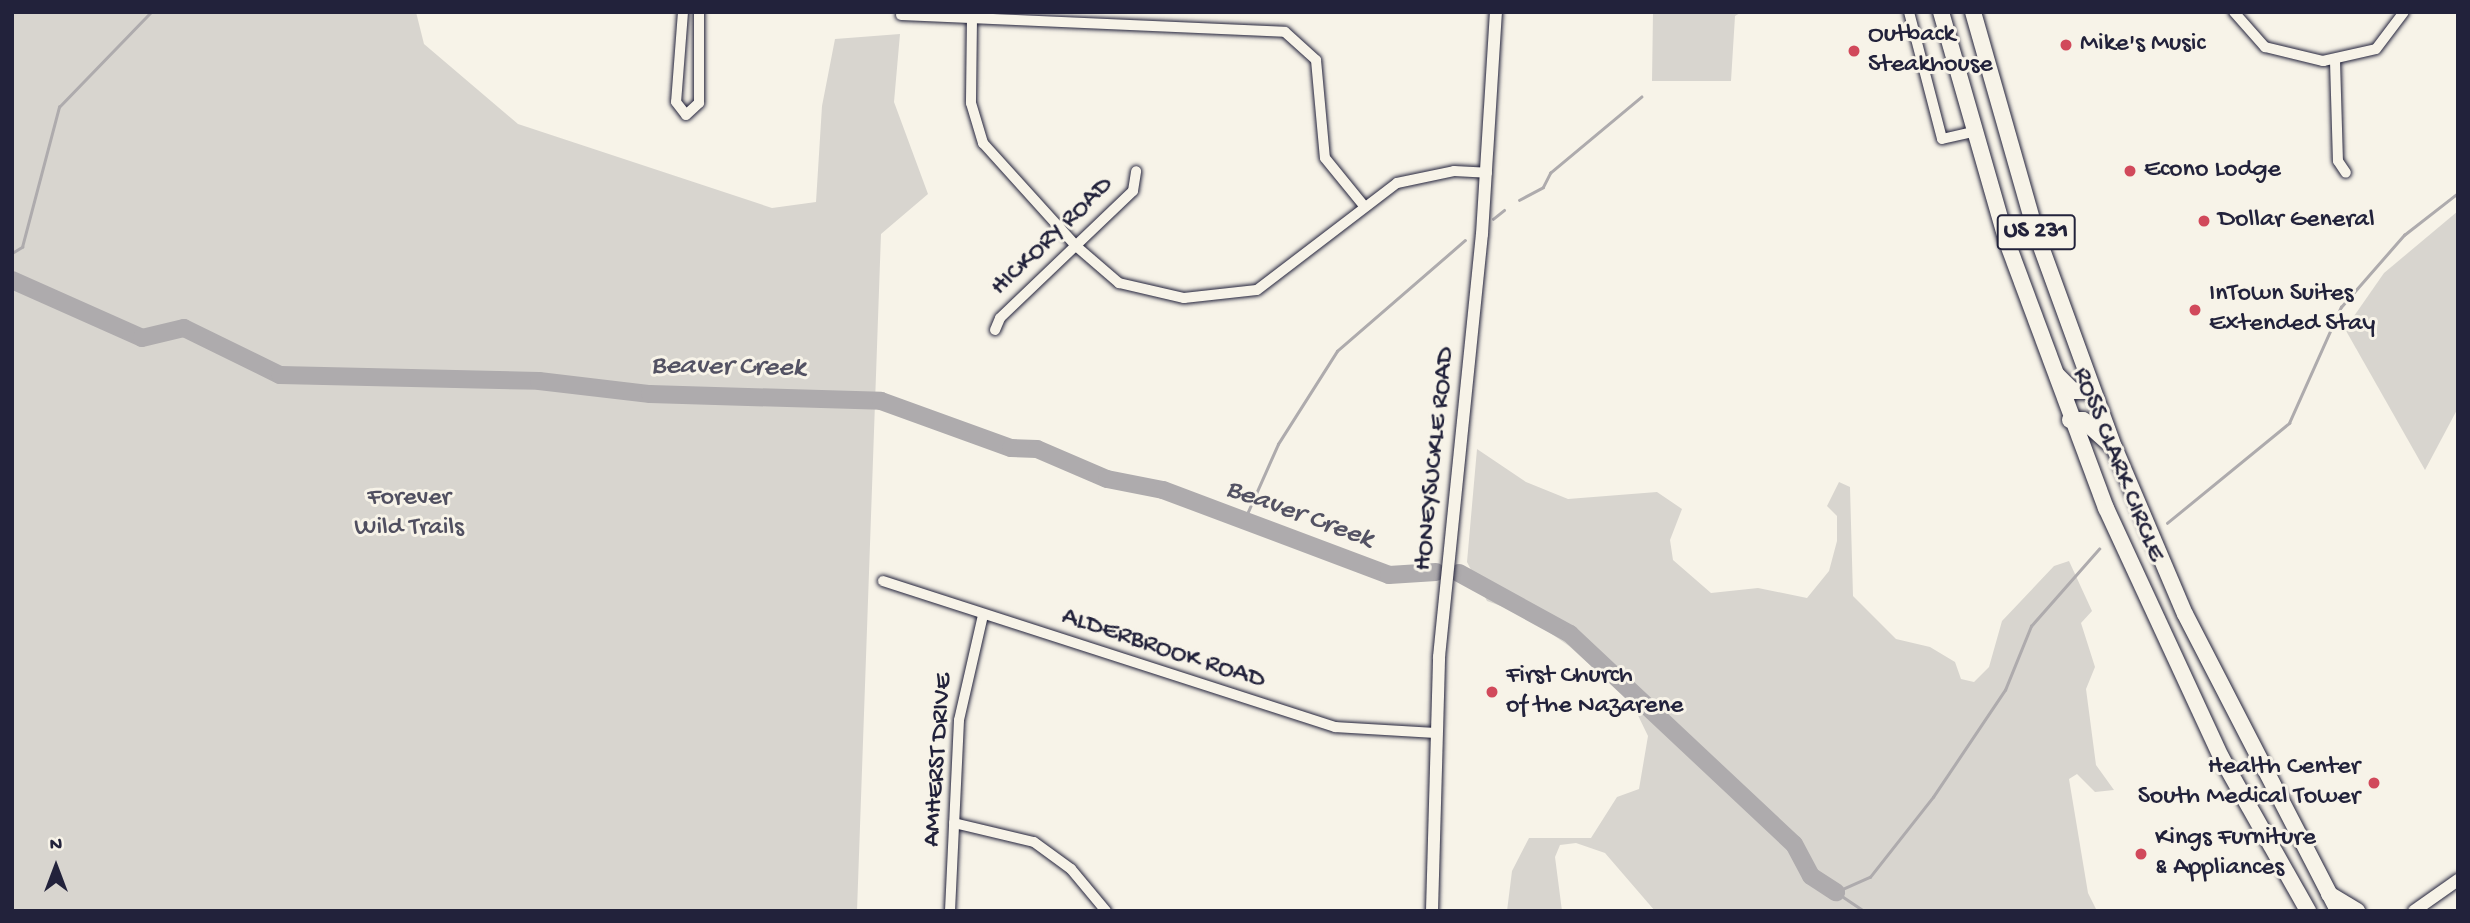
<!DOCTYPE html>
<style>
body{margin:0}
#map{position:relative;width:2470px;height:923px;overflow:hidden;background:#f7f3e8;font-family:"Gochi Hand",sans-serif}
div>[style]{position:absolute}
.green>*{inset:0;background:#d8d5cf}
.stream>*{height:2.5px;margin:-1.25px;padding:0 1.25px;transform-origin:1.25px;border-radius:1.25px;background:#aeabad}
.river>*{height:18px;margin:-9px;padding:0 9px;transform-origin:9px;border-radius:9px;background:#aeabad}
.roads{filter:drop-shadow(0 0 2px #22223b) drop-shadow(0 0 2px #22223b)}
.minor>*{height:10px;margin:-5px;padding:0 5px;transform-origin:5px;border-radius:5px;background:#f7f3e8}
.tertiary>*{height:12px;margin:-6px;padding:0 6px;transform-origin:6px;border-radius:6px;background:#f7f3e8}
.secondary>*{height:12px;margin:-6px;padding:0 6px;transform-origin:6px;border-radius:6px;background:#f7f3e8}
.trunk>*{height:16px;margin:-8px;padding:0 8px;transform-origin:8px;border-radius:8px;background:#f7f3e8}
.dots>*{width:19px;height:19px;translate:-50% -50%;box-sizing:border-box;border:4px solid #f7f3e8;border-radius:50%}
span{translate:-50% -50%;white-space:nowrap;text-align:center;line-height:1.15;-webkit-text-stroke:6px #f7f3e8;paint-order:stroke}
.shield-label span{padding:2px 5px;background:#f7f3e8;border:2px solid;border-radius:5px;-webkit-text-stroke-width:0}
.shield-label{font-size:24px;color:#22223b;font-weight:700}
.poi-label{font-size:26px;color:#22223b}
.left{translate:0 -50%;text-align:left}
.right{translate:-100% -50%;text-align:right}
.street-label{font-size:26px;color:#22223b}
.park-label{font-size:26px;color:#504f60}
.water-label{font-size:28px;color:#535263;font-style:italic}
.frame{position:absolute;inset:0;border:14px solid #22223b;pointer-events:none}
.north{position:absolute;left:21px;top:832px;width:70px;height:70px;-webkit-text-stroke:5px #f7f3e8;paint-order:stroke;rotate:0deg;font-size:19px;font-weight:700;line-height:28px;text-align:center;color:#22223b}
.north::after{content:'';display:block;margin:auto;width:24px;height:32px;background:#22223b;clip-path:polygon(50% 0,100% 100%,50% 72%,0 100%)}
</style>
<div id="map">
<div class="green">
<i style="clip-path:polygon(12px 12px,416px 12px,424px 44px,518px 124px,772px 208px,816px 202px,822px 106px,835px 39px,900px 34px,894px 102px,928px 194px,881px 234px,857px 911px,12px 911px)"></i>
<i style="clip-path:polygon(1653px 12px,1742px 12px,1735px 16px,1731px 81px,1652px 81px)"></i>
<i style="clip-path:polygon(2458px 211px,2458px 408px,2425px 470px,2345px 329px,2384px 273px)"></i>
<i style="clip-path:polygon(1477px 449px,1526px 482px,1568px 499px,1657px 492px,1682px 509px,1670px 540px,1673px 560px,1711px 593px,1758px 588px,1807px 598px,1829px 571px,1837px 541px,1837px 516px,1827px 506px,1839px 482px,1850px 487px,1853px 596px,1896px 639px,1930px 647px,1955px 662px,1961px 679px,1974px 682px,1989px 667px,2002px 621px,2054px 566px,2069px 561px,2092px 611px,2081px 623px,2095px 667px,2086px 689px,2096px 765px,2114px 790px,2095px 792px,2077px 774px,2069px 779px,2088px 893px,2097px 911px,1655px 911px,1605px 853px,1576px 843px,1560px 845px,1555px 857px,1562px 911px,1507px 911px,1512px 871px,1529px 838px,1591px 838px,1617px 797px,1639px 789px,1648px 736px,1632px 703px,1569px 646px,1523px 614px,1487px 601px,1467px 562px)"></i>
</div>
<div class="stream">
<i style="left:1519px;top:200px;width:27px;rotate:-28deg"></i>
<i style="left:1543px;top:187px;width:16px;rotate:-63deg"></i>
<i style="left:1550px;top:173px;width:119px;rotate:-39.9deg"></i>
<i style="left:1493px;top:219px;width:14px;rotate:-39deg"></i>
<i style="left:12px;top:253px;width:12px;rotate:-31deg"></i>
<i style="left:22px;top:247px;width:145px;rotate:-75.2deg"></i>
<i style="left:59px;top:107px;width:132px;rotate:-45.9deg"></i>
<i style="left:1243px;top:523px;width:86px;rotate:-66.1deg"></i>
<i style="left:1278px;top:444px;width:110px;rotate:-57.6deg"></i>
<i style="left:1337px;top:351px;width:169px;rotate:-40.9deg"></i>
<i style="left:2167px;top:523px;width:158px;rotate:-39.3deg"></i>
<i style="left:2289px;top:423px;width:127px;rotate:-65.9deg"></i>
<i style="left:2341px;top:307px;width:96px;rotate:-48.8deg"></i>
<i style="left:2404px;top:235px;width:68px;rotate:-37.9deg"></i>
<i style="left:1836px;top:892px;width:37px;rotate:-24deg"></i>
<i style="left:1870px;top:877px;width:102px;rotate:-51.8deg"></i>
<i style="left:1933px;top:797px;width:129px;rotate:-56.1deg"></i>
<i style="left:2005px;top:690px;width:69px;rotate:-67.9deg"></i>
<i style="left:2031px;top:626px;width:103px;rotate:-48.6deg"></i>
<i style="left:1836px;top:892px;width:34px;rotate:34deg"></i>
</div>
<div class="river">
<i style="left:12px;top:280px;width:142px;rotate:24deg"></i>
<i style="left:142px;top:338px;width:43px;rotate:-13.4deg"></i>
<i style="left:184px;top:328px;width:107px;rotate:26.1deg"></i>
<i style="left:280px;top:375px;width:259px;rotate:1.3deg"></i>
<i style="left:539px;top:381px;width:112px;rotate:6.7deg"></i>
<i style="left:650px;top:394px;width:231px;rotate:1.7deg"></i>
<i style="left:881px;top:401px;width:138px;rotate:19.9deg"></i>
<i style="left:1011px;top:448px;width:26px;rotate:2deg"></i>
<i style="left:1037px;top:449px;width:76px;rotate:23.2deg"></i>
<i style="left:1107px;top:479px;width:57px;rotate:11.1deg"></i>
<i style="left:1163px;top:490px;width:241px;rotate:20.6deg"></i>
<i style="left:1389px;top:575px;width:47px;rotate:-3.7deg"></i>
<i style="left:1459px;top:573px;width:127px;rotate:28.8deg"></i>
<i style="left:1570px;top:634px;width:307px;rotate:43.2deg"></i>
<i style="left:1794px;top:844px;width:36px;rotate:62deg"></i>
<i style="left:1811px;top:876px;width:30px;rotate:33deg"></i>
</div>
<div class="roads">
<div class="minor">
<i style="left:683px;top:12px;width:90px;rotate:94.4deg"></i>
<i style="left:676px;top:102px;width:16px;rotate:52deg"></i>
<i style="left:686px;top:115px;width:18px;rotate:-43deg"></i>
<i style="left:699px;top:103px;width:91px;rotate:-90deg"></i>
<i style="left:1909px;top:12px;width:131px;rotate:75.4deg"></i>
<i style="left:1942px;top:139px;width:32px;rotate:-13deg"></i>
<i style="left:2234px;top:12px;width:47px;rotate:48.5deg"></i>
<i style="left:2265px;top:47px;width:60px;rotate:13.6deg"></i>
<i style="left:2323px;top:61px;width:54px;rotate:-12.8deg"></i>
<i style="left:2376px;top:49px;width:46px;rotate:-52.9deg"></i>
<i style="left:901px;top:15px;width:384px;rotate:2.5deg"></i>
<i style="left:1285px;top:32px;width:42px;rotate:42.1deg"></i>
<i style="left:1316px;top:60px;width:98px;rotate:84.8deg"></i>
<i style="left:1325px;top:158px;width:63px;rotate:50.8deg"></i>
<i style="left:972px;top:18px;width:85px;rotate:90.7deg"></i>
<i style="left:971px;top:103px;width:42px;rotate:73.3deg"></i>
<i style="left:983px;top:143px;width:139px;rotate:47.9deg"></i>
<i style="left:1076px;top:246px;width:57px;rotate:40.7deg"></i>
<i style="left:1119px;top:283px;width:67px;rotate:13deg"></i>
<i style="left:1184px;top:298px;width:73px;rotate:-6.3deg"></i>
<i style="left:1257px;top:290px;width:176px;rotate:-37.4deg"></i>
<i style="left:1397px;top:183px;width:58px;rotate:-11.9deg"></i>
<i style="left:1454px;top:171px;width:33px;rotate:3deg"></i>
<i style="left:2335px;top:61px;width:100px;rotate:88.3deg"></i>
<i style="left:2338px;top:161px;width:14px;rotate:56deg"></i>
<i style="left:995px;top:330px;width:13px;rotate:-67deg"></i>
<i style="left:1000px;top:318px;width:184px;rotate:-43.7deg"></i>
<i style="left:1133px;top:191px;width:20px;rotate:-81deg"></i>
<i style="left:883px;top:581px;width:475px;rotate:17.9deg"></i>
<i style="left:1335px;top:727px;width:100px;rotate:3.4deg"></i>
<i style="left:954px;top:823px;width:82px;rotate:13.4deg"></i>
<i style="left:1034px;top:842px;width:46px;rotate:36.1deg"></i>
<i style="left:1071px;top:869px;width:55px;rotate:50.2deg"></i>
<i style="left:950px;top:911px;width:191px;rotate:-87.3deg"></i>
<i style="left:959px;top:720px;width:108px;rotate:-77.1deg"></i>
</div>
<div class="tertiary">
<i style="left:2414px;top:911px;width:54px;rotate:-35.2deg"></i>
</div>
<div class="secondary">
<i style="left:1432px;top:911px;width:254px;rotate:-88.4deg"></i>
<i style="left:1439px;top:657px;width:425px;rotate:-84.2deg"></i>
<i style="left:1482px;top:234px;width:222px;rotate:-86.4deg"></i>
</div>
<div class="trunk">
<i style="left:1941px;top:12px;width:239px;rotate:74deg"></i>
<i style="left:2007px;top:242px;width:284px;rotate:69.6deg"></i>
<i style="left:2106px;top:508px;width:274px;rotate:65.2deg"></i>
<i style="left:2221px;top:757px;width:177px;rotate:60.5deg"></i>
<i style="left:1973px;top:12px;width:230px;rotate:74.1deg"></i>
<i style="left:2036px;top:233px;width:228px;rotate:70deg"></i>
<i style="left:2114px;top:447px;width:181px;rotate:67deg"></i>
<i style="left:2185px;top:614px;width:334px;rotate:62.7deg"></i>
<i style="left:2057px;top:375px;width:23px;rotate:45deg"></i>
<i style="left:2073px;top:391px;width:19px"></i>
<i style="left:2070px;top:420px;width:13px"></i>
<i style="left:2083px;top:420px;width:39px;rotate:42deg"></i>
<i style="left:2329px;top:894px;width:33px;rotate:31deg"></i>
</div>
</div>
<div class="dots">
<i style="left:2066px;top:45px;background:#d1495b"></i>
<i style="left:1854px;top:51px;background:#d1495b"></i>
<i style="left:2130px;top:171px;background:#d1495b"></i>
<i style="left:2204px;top:221px;background:#d1495b"></i>
<i style="left:2195px;top:310px;background:#d1495b"></i>
<i style="left:1492px;top:692px;background:#d1495b"></i>
<i style="left:2374px;top:783px;background:#d1495b"></i>
<i style="left:2141px;top:854px;background:#d1495b"></i>
</div>
<div class="shield-label">
<span style="left:2036px;top:232px">US 231</span>
</div>
<div class="poi-label">
<span class="left" style="left:1868px;top:51px">Outback<br>Steakhouse</span>
<span class="left" style="left:2080px;top:45px">Mike's Music</span>
<span class="left" style="left:2144px;top:171px">Econo Lodge</span>
<span class="left" style="left:2218px;top:221px">Dollar General</span>
<span class="left" style="left:2209px;top:310px">InTown Suites<br>Extended Stay</span>
<span class="left" style="left:1506px;top:692px">First Church<br>of the Nazarene</span>
<span class="right" style="left:2360px;top:783px">Health Center<br>South Medical Tower</span>
<span class="left" style="left:2155px;top:854px">Kings Furniture<br>&amp; Appliances</span>
</div>
<div class="street-label">
<span style="left:1053px;top:237px;rotate:-44deg">HICKORY ROAD</span>
<span style="left:1436px;top:459px;rotate:-84deg">HONEYSUCKLE ROAD</span>
<span style="left:2117px;top:465px;rotate:68deg">ROSS CLARK CIRCLE</span>
<span style="left:1163px;top:650px;rotate:18deg">ALDERBROOK ROAD</span>
<span style="left:939px;top:760px;rotate:-86deg">AMHERST DRIVE</span>
</div>
<div class="park-label">
<span style="left:409px;top:514px">Forever<br>Wild Trails</span>
</div>
<div class="water-label">
<span style="left:728px;top:368px;rotate:1deg">Beaver Creek</span>
<span style="left:1299px;top:515px;rotate:20deg">Beaver Creek</span>
</div>
<div class="frame"></div>
<div class="north">N</div>
</div>
